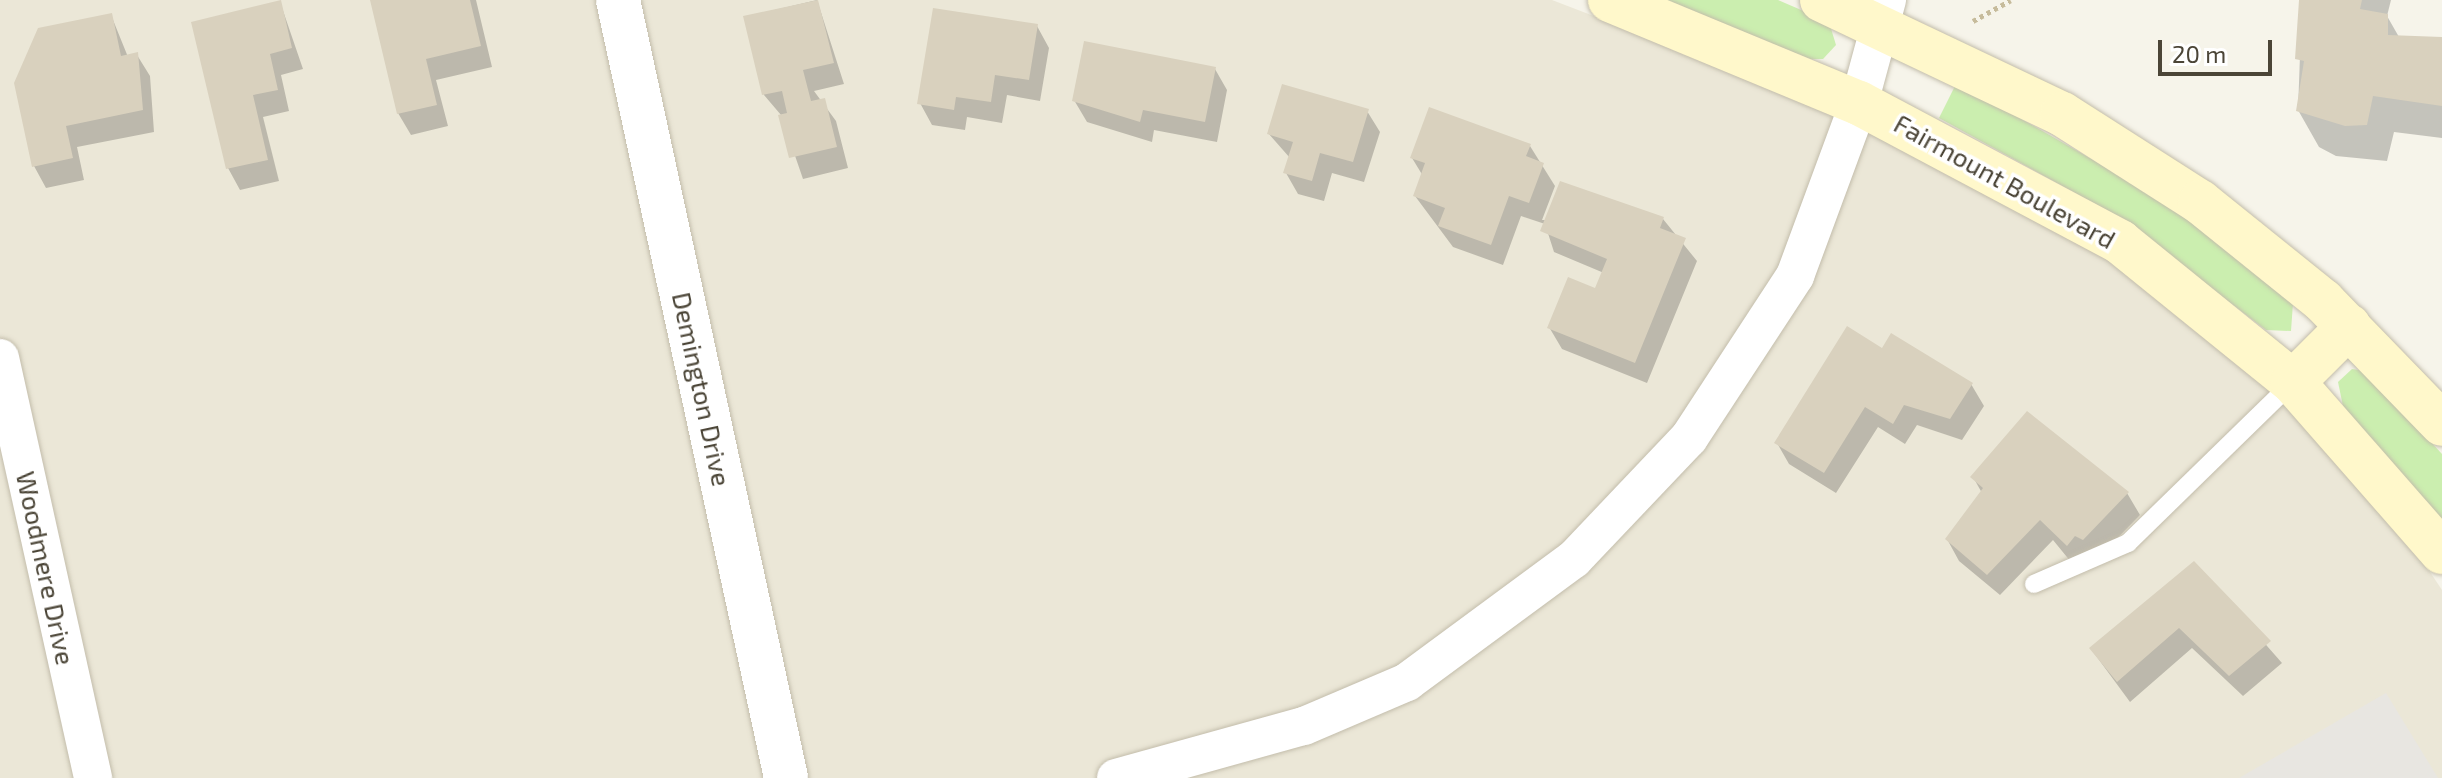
<!DOCTYPE html>
<style>
body{margin:0}
#map{position:relative;width:2442px;height:778px;overflow:hidden;background:#f6f4ea;font-family:"Exo 2",sans-serif}
div>[style]{position:absolute}
.residential>*{inset:0;background:#ebe7d7}
.green>*{inset:0;background:#cbeeaf}
.parking>*{inset:0;background:#e8e6e1}
.shadow>*{inset:0;background:#0003}
.building>*{inset:0;background:#d9d1be}
.path>*{height:5px;margin-top:-2.5px;transform-origin:0;background:repeating-linear-gradient(90deg,#c6bb9b 0 4px,transparent 0 8px)}
.roads{filter:drop-shadow(0 0 2px #c3bdab) drop-shadow(0 0 2px #c3bdab)}
.service>*{height:18px;margin:-9px;padding:0 9px;transform-origin:9px;border-radius:9px;background:#fff}
.minor>*{height:38px;margin:-19px;padding:0 19px;transform-origin:19px;border-radius:19px;background:#fff}
.tertiary>*{height:44px;margin:-22px;padding:0 22px;transform-origin:22px;border-radius:22px;background:#fff}
.secondary>*{height:44px;margin:-22px;padding:0 22px;transform-origin:22px;border-radius:22px;background:#fff8cb}
span{translate:-50% -50%;white-space:nowrap;text-align:center;line-height:1.15;-webkit-text-stroke:7px #fff;paint-order:stroke}
.street-label{font-size:26px;color:#4b4537}
.scale{position:absolute;left:2158px;top:40px;width:114px;height:36px;box-sizing:border-box;border:4px solid #4b4537;border-top:0;padding-left:10px;font-size:24px;line-height:28px;white-space:nowrap;color:#4b4537;-webkit-text-stroke:6px #fff;paint-order:stroke}
</style>
<div id="map">
<div class="residential">
<i style="clip-path:polygon(0 0,1552px 0,1797px 94px,2077px 235px,2251px 366px,2404px 533px,2442px 590px,2442px 778px,0 778px)"></i>
</div>
<div class="green">
<i style="clip-path:polygon(1661px 0,1778px 0,1829px 22px,1836px 45px,1823px 59px,1810px 59px)"></i>
<i style="clip-path:polygon(1957px 82px,2189px 215px,2293px 303px,2291px 331px,2266px 330px,2115px 215px,1939px 118px)"></i>
<i style="clip-path:polygon(2352px 369px,2365px 371px,2442px 454px,2442px 522px,2343px 406px,2338px 382px)"></i>
</div>
<div class="parking">
<i style="clip-path:polygon(2386px 693px,2438px 778px,2239px 778px)"></i>
</div>
<div class="shadow">
<i style="clip-path:polygon(372px 0,476px 0,492px 67px,436px 80px,448px 126px,411px 135px,398px 113px)"></i>
<i style="clip-path:polygon(817px 0,844px 84px,814px 91px,836px 121px,848px 168px,803px 179px,781px 115px,764px 95px,745px 17px)"></i>
<i style="clip-path:polygon(2302px 0,2391px 0,2387px 16px,2399px 37px,2442px 39px,2442px 138px,2394px 132px,2387px 161px,2336px 156px,2319px 147px,2298px 110px)"></i>
<i style="clip-path:polygon(280px 2px,303px 69px,281px 75px,289px 111px,263px 117px,279px 181px,240px 190px,228px 168px)"></i>
<i style="clip-path:polygon(111px 15px,128px 57px,137px 55px,150px 76px,154px 132px,77px 147px,84px 180px,46px 188px,34px 166px)"></i>
<i style="clip-path:polygon(1037px 26px,1049px 48px,1040px 101px,1007px 95px,1002px 123px,967px 117px,965px 130px,932px 125px,920px 103px)"></i>
<i style="clip-path:polygon(1215px 69px,1227px 90px,1217px 142px,1154px 130px,1152px 142px,1087px 122px,1074px 100px)"></i>
<i style="clip-path:polygon(1367px 111px,1380px 132px,1364px 182px,1332px 173px,1324px 201px,1298px 194px,1286px 173px,1290px 158px,1269px 134px)"></i>
<i style="clip-path:polygon(1530px 146px,1555px 186px,1542px 220px,1663px 219px,1697px 261px,1647px 383px,1562px 349px,1549px 327px,1596px 291px,1604px 273px,1554px 252px,1545px 224px,1521px 216px,1503px 265px,1453px 247px,1415px 196px,1423px 176px,1412px 158px)"></i>
<i style="clip-path:polygon(1882px 351px,1971px 384px,1984px 406px,1962px 440px,1917px 425px,1905px 444px,1878px 427px,1836px 493px,1789px 464px,1777px 443px)"></i>
<i style="clip-path:polygon(1973px 477px,2127px 493px,2140px 515px,2095px 561px,2071px 562px,2053px 540px,2000px 595px,1959px 561px,1947px 539px,1982px 493px)"></i>
<i style="clip-path:polygon(2194px 563px,2282px 663px,2243px 696px,2192px 648px,2130px 702px,2091px 649px)"></i>
</div>
<div class="building">
<i style="clip-path:polygon(281px 0,292px 48px,270px 54px,278px 90px,253px 95px,268px 160px,226px 169px,191px 22px)"></i>
<i style="clip-path:polygon(370px 0,470px 0,481px 46px,426px 59px,437px 105px,397px 114px)"></i>
<i style="clip-path:polygon(818px 0,834px 63px,803px 70px,811px 101px,825px 98px,837px 147px,789px 158px,778px 115px,787px 113px,782px 91px,762px 95px,743px 16px)"></i>
<i style="clip-path:polygon(2299px 0,2362px 0,2360px 9px,2388px 14px,2388px 35px,2442px 37px,2442px 106px,2373px 96px,2367px 125px,2345px 126px,2296px 111px,2304px 61px,2295px 59px)"></i>
<i style="clip-path:polygon(933px 8px,1038px 24px,1029px 80px,995px 75px,991px 102px,956px 97px,954px 110px,917px 104px)"></i>
<i style="clip-path:polygon(112px 13px,121px 56px,138px 52px,143px 110px,66px 126px,73px 158px,32px 167px,14px 83px,38px 28px)"></i>
<i style="clip-path:polygon(1084px 41px,1216px 67px,1205px 122px,1143px 110px,1140px 122px,1072px 101px)"></i>
<i style="clip-path:polygon(1282px 84px,1369px 109px,1353px 162px,1320px 153px,1312px 181px,1283px 173px,1293px 142px,1267px 134px)"></i>
<i style="clip-path:polygon(1429px 107px,1531px 144px,1526px 156px,1544px 163px,1529px 203px,1509px 196px,1491px 245px,1438px 226px,1445px 208px,1413px 196px,1425px 163px,1410px 158px)"></i>
<i style="clip-path:polygon(1560px 181px,1664px 217px,1660px 228px,1686px 238px,1635px 363px,1547px 328px,1568px 277px,1595px 288px,1607px 259px,1540px 231px)"></i>
<i style="clip-path:polygon(1847px 326px,1882px 348px,1891px 333px,1973px 383px,1950px 419px,1904px 405px,1893px 424px,1865px 407px,1824px 473px,1774px 443px)"></i>
<i style="clip-path:polygon(2027px 411px,2129px 492px,2083px 540px,2075px 536px,2067px 546px,2040px 520px,1987px 575px,1945px 539px,1983px 488px,1970px 477px)"></i>
<i style="clip-path:polygon(2194px 561px,2271px 641px,2229px 676px,2179px 628px,2117px 682px,2089px 648px)"></i>
</div>
<div class="path">
<i style="left:1973px;top:21px;width:43px;rotate:-28.9deg"></i>
</div>
<div class="roads">
<div class="service">
<i style="left:2034px;top:584px;width:103px;rotate:-23.6deg"></i>
<i style="left:2128px;top:543px;width:231px;rotate:-44.3deg"></i>
</div>
<div class="minor">
<i style="left:0;top:358px;width:430px;rotate:77.5deg"></i>
<i style="left:1116px;top:778px;width:195px;rotate:-15.5deg"></i>
<i style="left:1304px;top:726px;width:112px;rotate:-23.1deg"></i>
<i style="left:1407px;top:682px;width:207px;rotate:-36.4deg"></i>
<i style="left:1574px;top:559px;width:167px;rotate:-46.5deg"></i>
<i style="left:1689px;top:438px;width:194px;rotate:-56.8deg"></i>
<i style="left:1795px;top:276px;width:184px;rotate:-69.7deg"></i>
<i style="left:1859px;top:103px;width:107px;rotate:-74.8deg"></i>
</div>
<div class="tertiary">
<i style="left:618px;top:0;width:796px;rotate:77.81deg"></i>
</div>
<div class="secondary">
<i style="left:1610px;top:0;width:269px;rotate:22.5deg"></i>
<i style="left:1859px;top:103px;width:296px;rotate:28deg"></i>
<i style="left:2120px;top:242px;width:223px;rotate:39deg"></i>
<i style="left:2293px;top:382px;width:226px;rotate:48.8deg"></i>
<i style="left:1822px;top:0;width:266px;rotate:25.4deg"></i>
<i style="left:2062px;top:114px;width:164px;rotate:32.5deg"></i>
<i style="left:2200px;top:202px;width:158px;rotate:38.8deg"></i>
<i style="left:2323px;top:301px;width:171px;rotate:45.9deg"></i>
<i style="left:2293px;top:382px;width:79px;rotate:-45deg"></i>
</div>
</div>
<div class="street-label">
<span style="left:2005px;top:181px;rotate:29deg">Fairmount Boulevard</span>
<span style="left:702px;top:389px;rotate:78deg">Demington Drive</span>
<span style="left:46px;top:568px;rotate:78deg">Woodmere Drive</span>
</div>
<div class="scale">20 m</div>
</div>
